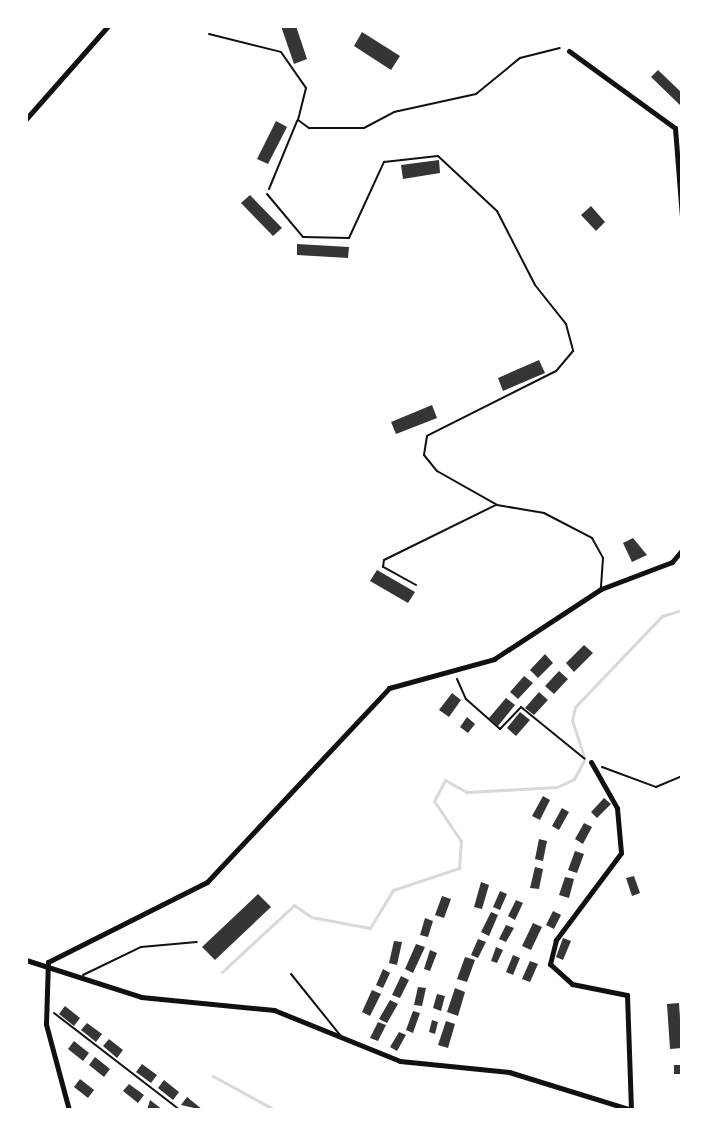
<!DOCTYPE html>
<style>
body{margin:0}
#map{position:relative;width:708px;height:1136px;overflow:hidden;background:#fff;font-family:Merriweather,serif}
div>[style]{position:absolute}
.stream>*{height:3px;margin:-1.5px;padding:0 1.5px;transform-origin:1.5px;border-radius:1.5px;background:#d9d9d9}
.building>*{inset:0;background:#353535}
.path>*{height:2px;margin:-1px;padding:0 1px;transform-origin:1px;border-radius:1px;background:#111}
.service>*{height:2px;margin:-1px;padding:0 1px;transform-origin:1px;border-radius:1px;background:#111}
.minor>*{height:5px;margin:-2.5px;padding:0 2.5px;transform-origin:2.5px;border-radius:2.5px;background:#111}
span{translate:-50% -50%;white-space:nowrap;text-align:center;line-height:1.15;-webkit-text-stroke:7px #fff;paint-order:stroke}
.frame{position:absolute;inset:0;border:28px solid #fff;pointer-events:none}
</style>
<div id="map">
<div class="stream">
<i style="left:584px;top:757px;width:38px;rotate:-108deg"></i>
<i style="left:572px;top:721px;width:14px;rotate:-78deg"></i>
<i style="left:575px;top:707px;width:126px;rotate:-46.3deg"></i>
<i style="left:662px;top:616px;width:21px;rotate:-17deg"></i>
<i style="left:222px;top:972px;width:98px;rotate:-42.9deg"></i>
<i style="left:294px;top:905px;width:21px;rotate:35deg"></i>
<i style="left:311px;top:917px;width:60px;rotate:10.6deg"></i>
<i style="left:370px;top:928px;width:44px;rotate:-58.8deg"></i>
<i style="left:393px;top:890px;width:70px;rotate:-18.4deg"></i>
<i style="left:459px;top:868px;width:27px;rotate:-86deg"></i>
<i style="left:461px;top:841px;width:48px;rotate:-124deg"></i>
<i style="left:434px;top:801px;width:24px;rotate:-62deg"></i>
<i style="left:445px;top:780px;width:25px;rotate:29deg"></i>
<i style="left:467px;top:792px;width:90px;rotate:-3.2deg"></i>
<i style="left:557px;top:787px;width:19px;rotate:-25deg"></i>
<i style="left:574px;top:779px;width:21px;rotate:-62deg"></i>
<i style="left:213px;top:1076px;width:71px;rotate:28.7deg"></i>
</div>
<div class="building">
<i style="clip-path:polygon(281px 26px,296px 26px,307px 59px,294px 64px)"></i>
<i style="clip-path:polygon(362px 32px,400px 56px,391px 70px,354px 46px)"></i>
<i style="clip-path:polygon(658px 70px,682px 93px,682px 107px,651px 77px)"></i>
<i style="clip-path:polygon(276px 121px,287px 127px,268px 164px,257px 159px)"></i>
<i style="clip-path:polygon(439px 160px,440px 173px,403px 179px,401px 165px)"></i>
<i style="clip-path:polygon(250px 195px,282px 228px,273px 236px,241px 203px)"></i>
<i style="clip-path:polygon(591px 206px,605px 222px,596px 231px,581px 215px)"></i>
<i style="clip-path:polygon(297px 244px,349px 247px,348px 258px,297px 255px)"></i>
<i style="clip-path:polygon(539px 360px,545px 373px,503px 391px,498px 378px)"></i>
<i style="clip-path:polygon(432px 405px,437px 418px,396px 434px,391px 422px)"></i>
<i style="clip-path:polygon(633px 538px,647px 555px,632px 562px,623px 543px)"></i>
<i style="clip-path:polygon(377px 570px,415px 592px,408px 603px,370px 581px)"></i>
<i style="clip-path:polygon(584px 645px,593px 653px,574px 672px,566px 663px)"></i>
<i style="clip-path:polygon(545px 654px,553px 663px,538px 678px,530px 670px)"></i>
<i style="clip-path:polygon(559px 671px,568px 679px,554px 694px,545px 686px)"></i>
<i style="clip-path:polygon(524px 676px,533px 683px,518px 699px,510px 692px)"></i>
<i style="clip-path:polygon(539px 692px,548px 700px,534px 715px,525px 708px)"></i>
<i style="clip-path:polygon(452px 693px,461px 700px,449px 717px,439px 710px)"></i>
<i style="clip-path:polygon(506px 698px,515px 705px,498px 726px,489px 718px)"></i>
<i style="clip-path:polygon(520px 712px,530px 720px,516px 736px,507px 728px)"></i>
<i style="clip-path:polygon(467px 717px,475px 724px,468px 733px,460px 727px)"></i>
<i style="clip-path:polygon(543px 796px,550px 800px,540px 820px,532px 816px)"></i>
<i style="clip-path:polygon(604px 798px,611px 804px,597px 818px,591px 812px)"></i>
<i style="clip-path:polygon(562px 808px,569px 812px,559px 830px,552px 826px)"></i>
<i style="clip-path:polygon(584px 823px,592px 827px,583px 844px,575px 839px)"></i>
<i style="clip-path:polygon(539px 839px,547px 841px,543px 861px,535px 859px)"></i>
<i style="clip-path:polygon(575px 851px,584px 854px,577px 873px,568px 870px)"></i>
<i style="clip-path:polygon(535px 867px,543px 869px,539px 889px,530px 888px)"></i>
<i style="clip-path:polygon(634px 876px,640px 893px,632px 896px,626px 878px)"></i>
<i style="clip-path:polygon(565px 877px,574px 879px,569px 898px,559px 895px)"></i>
<i style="clip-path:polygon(481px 882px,489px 885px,482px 909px,474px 907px)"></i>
<i style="clip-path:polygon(500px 891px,507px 894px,500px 910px,493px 907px)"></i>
<i style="clip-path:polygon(258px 894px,271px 907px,215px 960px,202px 947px)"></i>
<i style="clip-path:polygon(442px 896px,451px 899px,444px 918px,435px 915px)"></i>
<i style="clip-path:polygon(516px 900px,523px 903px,515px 920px,508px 916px)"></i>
<i style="clip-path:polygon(553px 911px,561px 915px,554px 929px,546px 925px)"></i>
<i style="clip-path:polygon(491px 912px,498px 915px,489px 936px,481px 932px)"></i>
<i style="clip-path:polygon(425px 918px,433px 921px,428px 937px,420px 935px)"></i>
<i style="clip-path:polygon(533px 923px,542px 927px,531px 950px,522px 946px)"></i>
<i style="clip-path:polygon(506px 925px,514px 928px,506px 942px,499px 939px)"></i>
<i style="clip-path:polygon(563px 938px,571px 941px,563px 960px,556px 957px)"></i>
<i style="clip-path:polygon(478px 939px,486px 942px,478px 958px,471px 955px)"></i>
<i style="clip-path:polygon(394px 941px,402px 942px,397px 965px,389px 963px)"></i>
<i style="clip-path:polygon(416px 944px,425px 947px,413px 973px,405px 969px)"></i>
<i style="clip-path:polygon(496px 947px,503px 950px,497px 963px,491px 961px)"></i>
<i style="clip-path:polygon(430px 950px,437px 953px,430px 971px,424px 969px)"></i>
<i style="clip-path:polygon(513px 955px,520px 958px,513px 975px,506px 972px)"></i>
<i style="clip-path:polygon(465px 957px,475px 960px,467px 982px,457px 979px)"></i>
<i style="clip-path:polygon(530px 961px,538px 964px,530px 982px,522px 979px)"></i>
<i style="clip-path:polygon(383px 969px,390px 973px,383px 988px,376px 985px)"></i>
<i style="clip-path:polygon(401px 976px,409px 980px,400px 998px,392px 995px)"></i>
<i style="clip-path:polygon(418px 987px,426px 988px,422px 1006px,414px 1005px)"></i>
<i style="clip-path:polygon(455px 988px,465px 992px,458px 1016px,447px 1012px)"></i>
<i style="clip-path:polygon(372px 990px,381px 994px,370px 1016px,362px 1012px)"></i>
<i style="clip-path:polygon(437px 994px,445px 996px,441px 1011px,433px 1008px)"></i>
<i style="clip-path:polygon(390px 1000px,398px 1004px,387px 1023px,379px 1019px)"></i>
<i style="clip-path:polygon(679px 1003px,682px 1048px,670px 1049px,667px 1004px)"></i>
<i style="clip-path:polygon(65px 1006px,80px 1018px,74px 1026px,59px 1014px)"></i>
<i style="clip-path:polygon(413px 1011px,420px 1013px,413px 1033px,406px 1030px)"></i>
<i style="clip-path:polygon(432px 1020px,438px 1022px,435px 1034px,429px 1032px)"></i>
<i style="clip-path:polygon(446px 1021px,455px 1024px,448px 1048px,438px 1045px)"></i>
<i style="clip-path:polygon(378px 1022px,386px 1025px,378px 1041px,370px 1038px)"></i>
<i style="clip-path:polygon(87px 1023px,102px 1034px,96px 1042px,81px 1030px)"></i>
<i style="clip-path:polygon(399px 1032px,406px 1035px,397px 1051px,390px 1047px)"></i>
<i style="clip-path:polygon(109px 1039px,123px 1050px,117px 1058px,103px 1046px)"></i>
<i style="clip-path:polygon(74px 1041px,89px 1053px,83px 1061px,68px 1049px)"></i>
<i style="clip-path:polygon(95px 1057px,110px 1069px,104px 1077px,89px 1065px)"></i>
<i style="clip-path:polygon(142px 1064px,157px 1075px,151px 1083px,136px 1072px)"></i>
<i style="clip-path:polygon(674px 1065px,682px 1065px,682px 1074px,674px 1074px)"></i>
<i style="clip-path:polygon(80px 1079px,94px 1090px,88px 1098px,74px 1087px)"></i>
<i style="clip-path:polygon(164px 1080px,179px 1092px,173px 1100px,158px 1088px)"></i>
<i style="clip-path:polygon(129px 1084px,144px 1095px,138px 1103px,123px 1091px)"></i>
<i style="clip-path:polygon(187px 1097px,203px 1110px,181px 1105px)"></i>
<i style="clip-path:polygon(150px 1100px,163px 1110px,147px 1110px)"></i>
</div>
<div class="path">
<i style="left:209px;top:34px;width:74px;rotate:14deg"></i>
<i style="left:281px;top:52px;width:44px;rotate:55.2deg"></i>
<i style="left:306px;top:88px;width:33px;rotate:104deg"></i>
<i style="left:298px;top:120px;width:14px;rotate:36deg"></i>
<i style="left:309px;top:128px;width:55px"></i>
<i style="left:364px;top:128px;width:34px;rotate:-28deg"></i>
<i style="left:394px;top:112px;width:84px;rotate:-12.4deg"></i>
<i style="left:476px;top:94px;width:57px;rotate:-39.3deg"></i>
<i style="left:520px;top:58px;width:41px;rotate:-14deg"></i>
<i style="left:269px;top:189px;width:74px;rotate:-67.6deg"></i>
<i style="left:457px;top:679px;width:22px;rotate:66deg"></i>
<i style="left:466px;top:699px;width:45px;rotate:41.4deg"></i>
<i style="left:500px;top:729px;width:30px;rotate:-46deg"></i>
<i style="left:521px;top:707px;width:82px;rotate:39.1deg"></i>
<i style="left:602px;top:767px;width:58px;rotate:20.3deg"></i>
<i style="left:656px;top:787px;width:28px;rotate:-23deg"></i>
<i style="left:54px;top:1013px;width:159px;rotate:37.6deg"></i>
</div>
<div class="service">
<i style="left:267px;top:194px;width:56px;rotate:50.1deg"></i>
<i style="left:303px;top:237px;width:46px;rotate:1.2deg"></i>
<i style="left:349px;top:238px;width:84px;rotate:-65.3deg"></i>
<i style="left:384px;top:162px;width:54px;rotate:-6.3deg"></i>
<i style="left:438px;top:156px;width:81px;rotate:43deg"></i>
<i style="left:497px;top:211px;width:83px;rotate:62.8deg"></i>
<i style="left:535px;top:285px;width:50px;rotate:51.5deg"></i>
<i style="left:566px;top:324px;width:28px;rotate:75deg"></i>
<i style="left:573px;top:351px;width:26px;rotate:130deg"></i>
<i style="left:556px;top:371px;width:144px;rotate:153.3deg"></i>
<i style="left:427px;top:436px;width:19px;rotate:99deg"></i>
<i style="left:424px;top:455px;width:21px;rotate:51deg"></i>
<i style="left:437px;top:471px;width:69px;rotate:29.5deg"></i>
<i style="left:497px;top:505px;width:48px;rotate:9.7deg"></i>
<i style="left:544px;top:513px;width:54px;rotate:27.5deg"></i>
<i style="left:592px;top:538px;width:23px;rotate:61deg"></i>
<i style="left:603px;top:558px;width:30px;rotate:94deg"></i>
<i style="left:416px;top:585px;width:38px;rotate:-151deg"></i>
<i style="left:383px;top:567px;width:7px;rotate:-82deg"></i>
<i style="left:384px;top:560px;width:125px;rotate:-26.2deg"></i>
<i style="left:291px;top:974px;width:78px;rotate:51.2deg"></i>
<i style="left:83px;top:975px;width:64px;rotate:-25.8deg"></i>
<i style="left:141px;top:947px;width:56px;rotate:-5.1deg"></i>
</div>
<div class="minor">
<i style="left:569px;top:51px;width:131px;rotate:36deg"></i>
<i style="left:675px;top:128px;width:88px;rotate:85.5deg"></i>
<i style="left:26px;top:119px;width:124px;rotate:-48.6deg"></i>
<i style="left:591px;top:762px;width:53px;rotate:60.5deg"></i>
<i style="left:617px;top:808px;width:45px;rotate:84.9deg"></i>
<i style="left:621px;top:853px;width:109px;rotate:126.8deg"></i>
<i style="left:556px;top:940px;width:25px;rotate:104deg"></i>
<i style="left:550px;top:964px;width:30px;rotate:42deg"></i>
<i style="left:572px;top:984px;width:56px;rotate:11.3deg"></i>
<i style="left:627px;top:995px;width:114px;rotate:88deg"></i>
<i style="left:26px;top:960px;width:121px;rotate:17.8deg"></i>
<i style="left:141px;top:997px;width:134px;rotate:5.6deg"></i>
<i style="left:274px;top:1010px;width:136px;rotate:22deg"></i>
<i style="left:400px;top:1061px;width:110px;rotate:5.8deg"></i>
<i style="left:509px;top:1072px;width:129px;rotate:17.2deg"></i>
<i style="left:69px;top:1110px;width:89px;rotate:-105deg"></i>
<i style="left:46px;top:1024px;width:62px;rotate:-88.2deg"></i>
<i style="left:48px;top:962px;width:178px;rotate:-26.7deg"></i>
<i style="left:207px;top:882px;width:266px;rotate:-46.8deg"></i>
<i style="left:389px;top:688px;width:109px;rotate:-15.4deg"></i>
<i style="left:494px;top:659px;width:128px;rotate:-33.2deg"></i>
<i style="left:601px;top:589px;width:76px;rotate:-20.8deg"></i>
<i style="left:672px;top:562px;width:16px;rotate:-50deg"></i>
</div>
<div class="frame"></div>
</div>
